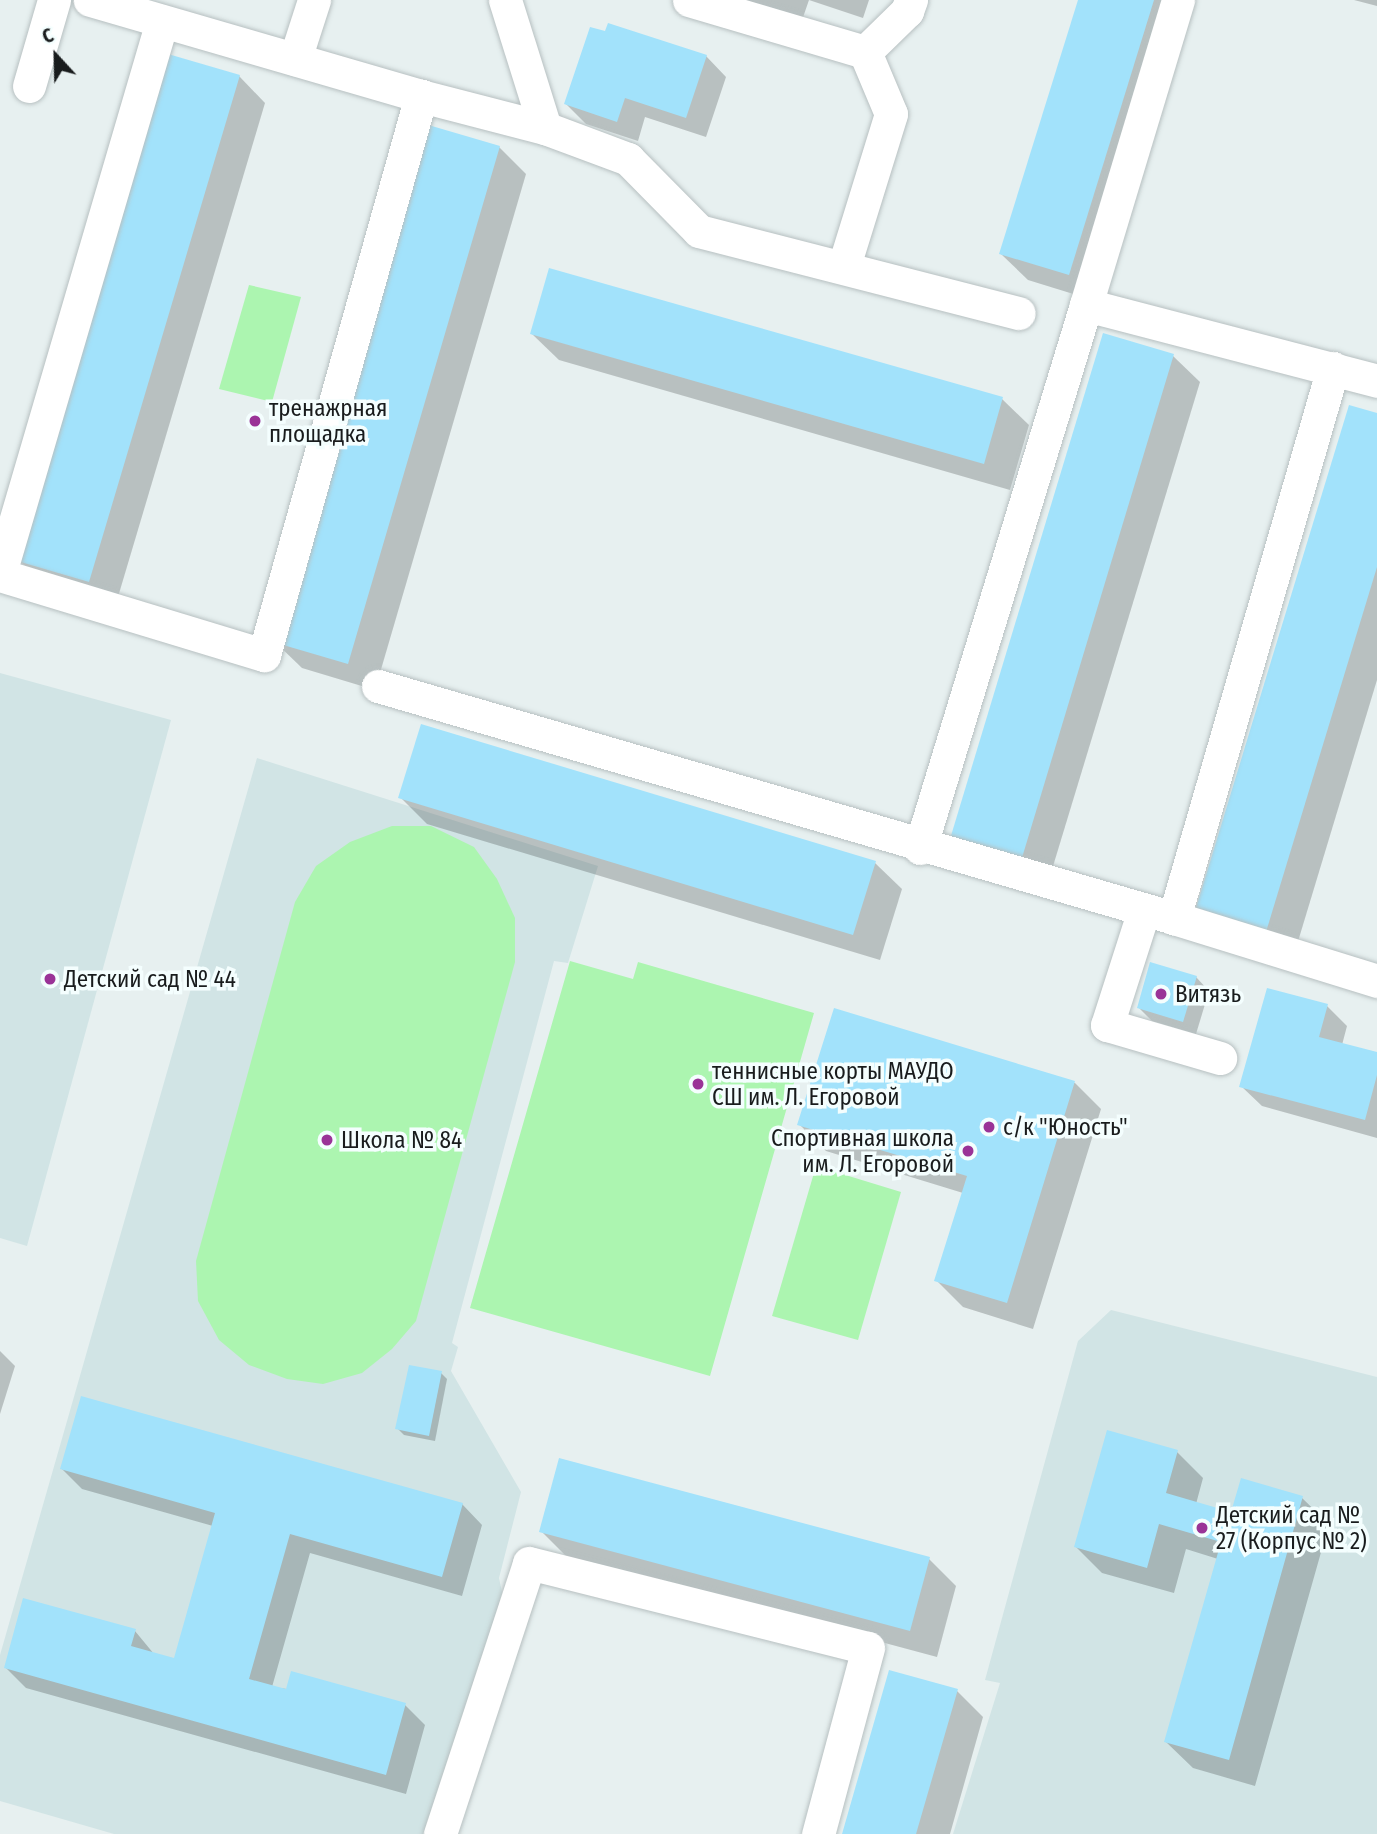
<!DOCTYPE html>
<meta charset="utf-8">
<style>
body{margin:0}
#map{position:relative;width:1377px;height:1834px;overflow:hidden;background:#e7f0f0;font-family:"Fira Sans Condensed",sans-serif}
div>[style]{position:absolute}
.built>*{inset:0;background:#d1e4e5}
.green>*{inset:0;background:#acf5b0}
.shadow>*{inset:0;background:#0003}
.building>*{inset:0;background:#a2e2fb}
.roads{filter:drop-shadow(0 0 2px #b7c0c1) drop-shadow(0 0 2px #b7c0c1)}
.minor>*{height:33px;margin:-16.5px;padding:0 16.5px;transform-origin:16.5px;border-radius:16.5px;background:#fff}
.dots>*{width:19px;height:19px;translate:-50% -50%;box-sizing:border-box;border:4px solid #f4fefe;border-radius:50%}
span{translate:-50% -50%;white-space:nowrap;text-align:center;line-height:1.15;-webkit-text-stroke:7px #f4fefe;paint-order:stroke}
.poi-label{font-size:23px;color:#191c1d}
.left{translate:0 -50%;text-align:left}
.right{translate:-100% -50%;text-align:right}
.north{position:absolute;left:21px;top:21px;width:70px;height:70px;-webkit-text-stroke:5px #f4fefe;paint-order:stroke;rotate:338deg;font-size:19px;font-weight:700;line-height:28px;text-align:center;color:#191c1d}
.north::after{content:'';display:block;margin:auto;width:24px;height:32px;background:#191c1d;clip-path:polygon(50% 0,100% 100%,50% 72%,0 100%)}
</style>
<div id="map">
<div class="built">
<i style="clip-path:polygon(0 673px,171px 720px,27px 1246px,0 1238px)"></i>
<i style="clip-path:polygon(257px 758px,598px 866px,568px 963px,554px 961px,452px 1343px,458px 1347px,451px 1371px,521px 1492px,499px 1578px,506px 1611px,437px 1834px,114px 1834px,0 1801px,0 1655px)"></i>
<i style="clip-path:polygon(1111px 1310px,1377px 1377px,1377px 1834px,953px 1834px,1000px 1683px,985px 1680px,1078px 1341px)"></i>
</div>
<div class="green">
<i style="clip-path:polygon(249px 285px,301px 297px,272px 402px,219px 389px)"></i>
<i style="clip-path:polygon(392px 826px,431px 826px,474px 847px,497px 879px,515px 918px,515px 962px,416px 1321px,392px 1349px,362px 1373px,323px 1384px,287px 1379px,249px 1365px,219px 1340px,198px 1301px,196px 1261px,295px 902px,316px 866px,350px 842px)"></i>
<i style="clip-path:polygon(570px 961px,633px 979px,638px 962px,814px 1013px,710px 1376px,470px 1308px)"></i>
<i style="clip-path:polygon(816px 1166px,901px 1192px,858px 1340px,772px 1316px)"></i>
</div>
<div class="shadow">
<i style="clip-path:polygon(736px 0,869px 0,863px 18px,809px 0,800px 26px)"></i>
<i style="clip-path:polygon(1079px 0,1188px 0,1096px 301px,1028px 280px,1001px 254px)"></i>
<i style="clip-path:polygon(1354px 0,1377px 0,1377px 6px)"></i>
<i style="clip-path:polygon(706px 56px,726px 77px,706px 137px,645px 117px,638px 141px,586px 124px,566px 104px)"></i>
<i style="clip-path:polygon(239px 76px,265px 103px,115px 607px,46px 587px,19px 560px)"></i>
<i style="clip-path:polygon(499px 147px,526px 174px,375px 690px,302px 668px,275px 642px)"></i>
<i style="clip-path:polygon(532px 334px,1002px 399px,1029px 425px,1010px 490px,559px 360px)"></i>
<i style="clip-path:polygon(1173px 356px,1200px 382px,1047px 886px,952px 839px)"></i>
<i style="clip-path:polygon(1377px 415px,1377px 680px,1293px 958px,1224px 937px)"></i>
<i style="clip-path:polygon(400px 797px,875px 863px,902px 889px,880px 960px,427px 824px)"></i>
<i style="clip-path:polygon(1196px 977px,1209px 991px,1196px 1034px,1152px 1021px,1139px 1008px)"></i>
<i style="clip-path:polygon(1327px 1006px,1347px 1026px,1342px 1045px,1377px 1054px,1377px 1138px,1262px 1106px,1241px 1086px)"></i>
<i style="clip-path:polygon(835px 1010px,1075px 1083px,1101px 1109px,1033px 1329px,963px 1307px,936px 1280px,963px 1193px,826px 1151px,799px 1124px)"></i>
<i style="clip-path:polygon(0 1351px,15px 1366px,0 1414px)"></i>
<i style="clip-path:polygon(441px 1373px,447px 1379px,435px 1441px,404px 1435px,397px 1428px)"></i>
<i style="clip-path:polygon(1177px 1452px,1203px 1478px,1196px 1504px,1232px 1514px,1302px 1498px,1329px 1524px,1255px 1786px,1193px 1768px,1166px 1742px,1218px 1559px,1186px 1549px,1174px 1593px,1102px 1573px,1076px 1547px)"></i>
<i style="clip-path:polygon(62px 1469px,462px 1504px,482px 1525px,462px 1596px,310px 1553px,272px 1687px,405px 1705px,425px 1725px,406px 1794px,26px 1688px,5px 1667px,135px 1631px,154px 1654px,176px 1660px,213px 1526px,82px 1489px)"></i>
<i style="clip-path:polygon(541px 1531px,929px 1559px,956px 1586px,937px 1657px,568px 1558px)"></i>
<i style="clip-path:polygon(957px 1691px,983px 1717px,950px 1834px,844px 1834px)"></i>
</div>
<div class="building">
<i style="clip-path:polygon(1078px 0,1154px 0,1069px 275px,999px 254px)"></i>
<i style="clip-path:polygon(608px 23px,707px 55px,686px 118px,625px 98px,617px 122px,564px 104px,590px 27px,605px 31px)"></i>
<i style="clip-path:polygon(168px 54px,240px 75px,89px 582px,17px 561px)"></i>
<i style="clip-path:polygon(425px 124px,500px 146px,348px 664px,273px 642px)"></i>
<i style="clip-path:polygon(549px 268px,1003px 397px,984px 464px,530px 334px)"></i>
<i style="clip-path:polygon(1103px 333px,1174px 354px,1021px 861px,950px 839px)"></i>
<i style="clip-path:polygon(1349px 405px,1377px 413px,1377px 567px,1266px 932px,1195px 911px)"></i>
<i style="clip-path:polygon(421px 724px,876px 861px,853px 935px,398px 798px)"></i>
<i style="clip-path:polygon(1150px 962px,1197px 976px,1183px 1022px,1137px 1008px)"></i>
<i style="clip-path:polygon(1267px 988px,1328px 1004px,1319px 1037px,1377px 1052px,1377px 1075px,1365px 1120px,1239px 1087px)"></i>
<i style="clip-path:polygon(834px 1008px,1075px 1081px,1007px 1303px,934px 1281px,967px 1176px,797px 1125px)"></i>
<i style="clip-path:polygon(409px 1365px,442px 1371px,429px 1436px,395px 1429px)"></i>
<i style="clip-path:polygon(81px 1396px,463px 1503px,442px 1577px,290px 1534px,249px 1679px,286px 1689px,291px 1671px,406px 1703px,386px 1775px,4px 1668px,23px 1598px,136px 1629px,131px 1646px,174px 1658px,215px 1513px,60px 1469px)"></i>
<i style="clip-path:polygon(1107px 1430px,1178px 1450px,1166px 1493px,1231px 1512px,1241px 1478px,1303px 1496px,1229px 1760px,1164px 1742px,1221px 1542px,1159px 1524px,1147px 1568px,1074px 1547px)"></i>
<i style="clip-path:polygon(559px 1458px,930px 1557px,910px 1631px,539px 1532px)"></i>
<i style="clip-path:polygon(889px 1670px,958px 1689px,916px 1834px,842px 1834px)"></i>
</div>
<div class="roads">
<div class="minor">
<i style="left:505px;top:0;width:134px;rotate:72.6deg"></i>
<i style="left:545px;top:128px;width:89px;rotate:20.5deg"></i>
<i style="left:628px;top:159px;width:101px;rotate:45.4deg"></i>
<i style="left:699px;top:231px;width:330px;rotate:14.4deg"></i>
<i style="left:689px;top:0;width:184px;rotate:16.5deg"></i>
<i style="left:865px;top:52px;width:67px;rotate:67.2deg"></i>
<i style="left:891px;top:114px;width:159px;rotate:107.2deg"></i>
<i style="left:1178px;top:0;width:319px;rotate:106.8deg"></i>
<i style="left:1086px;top:305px;width:301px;rotate:14.6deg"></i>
<i style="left:865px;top:52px;width:59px;rotate:-44.3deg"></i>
<i style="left:907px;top:11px;width:12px;rotate:-70deg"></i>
<i style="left:295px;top:59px;width:62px;rotate:-72.1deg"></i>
<i style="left:29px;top:86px;width:90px;rotate:-73.8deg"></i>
<i style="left:421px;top:96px;width:128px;rotate:14.5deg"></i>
<i style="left:1333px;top:368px;width:573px;rotate:106.12deg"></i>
<i style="left:1174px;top:918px;width:213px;rotate:17.2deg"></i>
<i style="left:0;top:573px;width:575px;rotate:-73.64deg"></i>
<i style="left:0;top:575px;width:276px;rotate:16.9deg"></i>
<i style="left:264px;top:655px;width:581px;rotate:-74.31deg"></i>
<i style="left:421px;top:96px;width:345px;rotate:-163.8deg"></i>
<i style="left:378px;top:686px;width:829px;rotate:16.25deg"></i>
<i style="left:920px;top:848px;width:568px;rotate:-73deg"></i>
<i style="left:1144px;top:910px;width:121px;rotate:107.8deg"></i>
<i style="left:1107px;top:1025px;width:118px;rotate:16.3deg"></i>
<i style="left:440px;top:1834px;width:285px;rotate:-71.8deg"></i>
<i style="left:529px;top:1563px;width:349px;rotate:14.1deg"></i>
<i style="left:868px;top:1648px;width:193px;rotate:105deg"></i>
</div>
</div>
<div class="dots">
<i style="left:255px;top:421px;background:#9a3397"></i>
<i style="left:50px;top:979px;background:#9a3397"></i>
<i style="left:1161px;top:994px;background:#9a3397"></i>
<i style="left:698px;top:1084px;background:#9a3397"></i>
<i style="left:989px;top:1127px;background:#9a3397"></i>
<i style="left:327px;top:1140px;background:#9a3397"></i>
<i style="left:968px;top:1151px;background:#9a3397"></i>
<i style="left:1202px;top:1528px;background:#9a3397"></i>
</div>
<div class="poi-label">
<span class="left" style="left:269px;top:421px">тренажрная<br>площадка</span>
<span class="left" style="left:64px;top:979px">Детский сад № 44</span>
<span class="left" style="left:1175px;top:994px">Витязь</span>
<span class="left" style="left:712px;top:1084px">теннисные корты МАУДО<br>СШ им. Л. Егоровой</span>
<span class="left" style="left:1003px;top:1127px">с/к "Юность"</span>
<span class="right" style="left:954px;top:1151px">Спортивная школа<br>им. Л. Егоровой</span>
<span class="left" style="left:341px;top:1140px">Школа № 84</span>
<span class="left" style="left:1216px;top:1528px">Детский сад №<br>27 (Корпус № 2)</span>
</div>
<div class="north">С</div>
</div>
